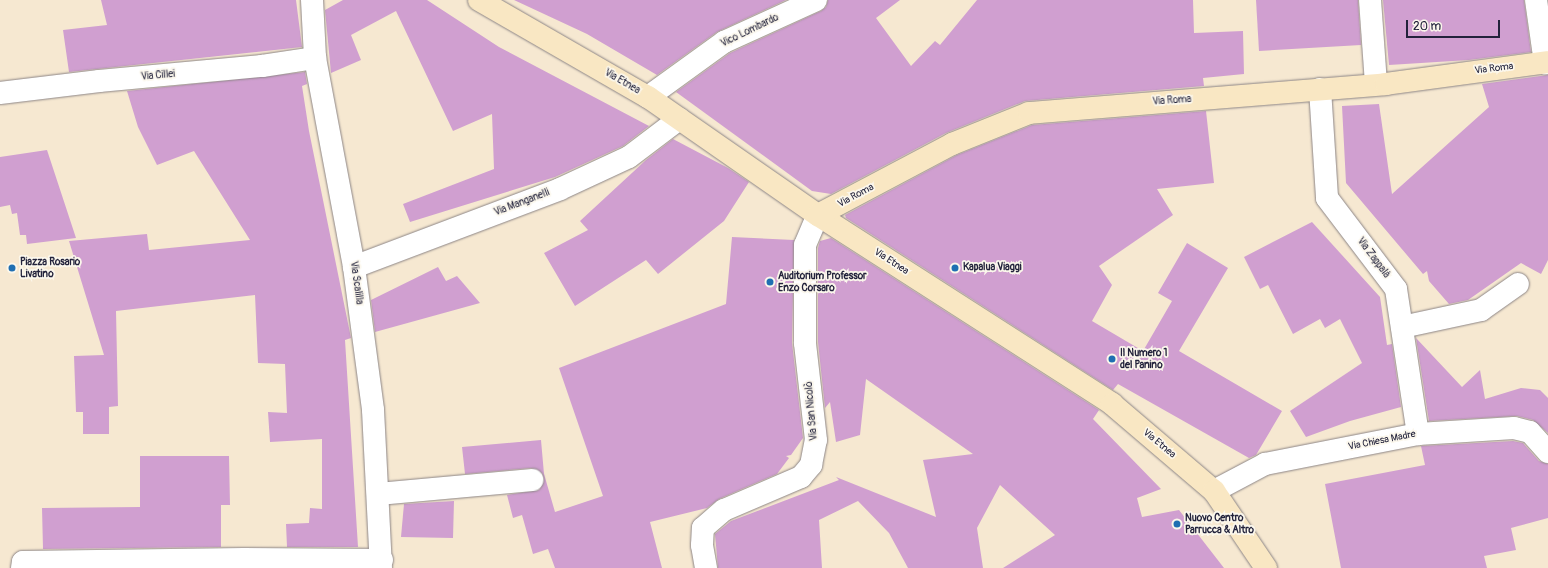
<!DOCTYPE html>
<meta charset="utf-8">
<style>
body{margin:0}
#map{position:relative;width:1548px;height:568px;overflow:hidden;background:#f6e8d1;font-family:Pangolin,sans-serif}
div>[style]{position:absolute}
.building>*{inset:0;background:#d09fd0}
.roads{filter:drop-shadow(0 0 1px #8c8586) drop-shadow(0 0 1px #8c8586)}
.pedestrian>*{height:22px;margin:-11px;padding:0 11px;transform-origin:11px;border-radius:11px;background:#fff}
.minor>*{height:22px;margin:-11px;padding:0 11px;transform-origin:11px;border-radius:11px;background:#fff}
.secondary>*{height:22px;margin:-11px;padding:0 11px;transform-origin:11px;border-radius:11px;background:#f9e7c3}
.dots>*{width:11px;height:11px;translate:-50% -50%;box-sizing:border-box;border:2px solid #fbf7ec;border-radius:50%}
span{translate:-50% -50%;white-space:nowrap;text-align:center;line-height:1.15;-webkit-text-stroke:3.5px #fbf7ec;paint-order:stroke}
.street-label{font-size:10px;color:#22223b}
.poi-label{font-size:10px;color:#22223b;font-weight:700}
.left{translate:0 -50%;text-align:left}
.scale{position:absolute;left:1406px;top:20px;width:94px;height:18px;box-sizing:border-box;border:2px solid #22223b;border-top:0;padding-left:5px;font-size:12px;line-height:14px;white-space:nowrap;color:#22223b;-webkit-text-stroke:3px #fbf7ec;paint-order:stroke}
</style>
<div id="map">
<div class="building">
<i style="clip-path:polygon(101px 0,296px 0,302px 47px,69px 72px,63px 30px,107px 25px)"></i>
<i style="clip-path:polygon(343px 0,427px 0,499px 47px,649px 126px,623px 146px,555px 177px,410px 222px,403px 204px,494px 169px,492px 114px,453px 131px,396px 11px,351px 35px,361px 60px,331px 73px,325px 10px)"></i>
<i style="clip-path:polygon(514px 0,786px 0,717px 32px,657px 75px,587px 34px)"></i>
<i style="clip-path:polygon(828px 0,900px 0,876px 18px,911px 66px,935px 41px,940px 45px,977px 0,1193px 0,1194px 33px,1243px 31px,1244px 74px,1203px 78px,1204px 86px,1025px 101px,946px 133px,831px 194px,812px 191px,676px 92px,730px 53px,821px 11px,826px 7px)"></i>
<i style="clip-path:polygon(1256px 0,1358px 0,1361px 45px,1259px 51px)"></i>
<i style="clip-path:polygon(1383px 0,1524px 0,1531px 52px,1469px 60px,1389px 65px)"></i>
<i style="clip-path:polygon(305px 72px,307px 84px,302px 86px,309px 131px,351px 338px,345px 340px,358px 547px,287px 547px,286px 524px,309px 523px,310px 508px,322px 509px,322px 439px,270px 442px,268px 412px,287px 413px,285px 364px,258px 363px,255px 295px,116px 311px,118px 406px,109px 407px,109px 434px,83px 434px,83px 412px,76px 412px,74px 356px,104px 355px,69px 241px,147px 234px,149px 250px,250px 240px,194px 151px,157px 165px,138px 127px,127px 91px)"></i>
<i style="clip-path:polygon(1548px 75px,1548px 260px,1541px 274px,1521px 263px,1468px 300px,1449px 304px,1429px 281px,1427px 271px,1423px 274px,1346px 183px,1342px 106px,1379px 104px,1392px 194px,1489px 107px,1482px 84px)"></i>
<i style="clip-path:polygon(1206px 111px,1214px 183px,1157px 189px,1173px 215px,1099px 266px,1112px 285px,1092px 321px,1143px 351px,1172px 301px,1158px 293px,1187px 243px,1228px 268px,1179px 351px,1282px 411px,1256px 455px,1249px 458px,1118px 384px,1113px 390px,846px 218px,845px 215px,957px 155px,1032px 125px)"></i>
<i style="clip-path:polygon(673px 139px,728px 168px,749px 182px,724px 221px,658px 274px,646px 260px,575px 306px,544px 253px,588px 230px,580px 221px,646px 160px)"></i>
<i style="clip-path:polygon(47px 150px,76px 238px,27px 244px,26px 235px,20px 235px,17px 213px,12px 214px,10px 205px,0 207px,0 157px)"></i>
<i style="clip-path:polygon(1312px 222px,1380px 297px,1387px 345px,1392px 344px,1401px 407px,1350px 421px,1306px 437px,1290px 411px,1362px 363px,1340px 319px,1325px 328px,1320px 319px,1293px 334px,1268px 285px,1260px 289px,1244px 257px)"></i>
<i style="clip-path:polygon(732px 237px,794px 240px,792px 343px,803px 438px,791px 455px,786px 456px,789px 458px,777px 474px,719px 499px,707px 508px,650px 522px,662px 568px,555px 568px,548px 549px,533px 554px,522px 515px,513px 518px,507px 495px,539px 490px,544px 479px,542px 473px,531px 468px,465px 474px,462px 447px,541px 440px,544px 474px,555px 512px,603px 496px,559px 368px,726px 304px)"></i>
<i style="clip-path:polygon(831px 238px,1099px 410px,1093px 419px,1161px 489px,1137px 498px,1142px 517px,1179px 510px,1224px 568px,1003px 568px,1055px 535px,1000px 485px,977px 528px,983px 568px,908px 568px,889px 533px,858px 501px,819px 520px,822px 568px,718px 568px,715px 534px,731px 521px,839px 480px,836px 477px,936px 517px,923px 460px,973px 454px,866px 379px,860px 435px,836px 442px,830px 402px,825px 408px,818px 342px,818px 248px,820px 241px)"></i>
<i style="clip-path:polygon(438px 267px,446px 281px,457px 276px,480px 303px,375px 332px,371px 300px)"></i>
<i style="clip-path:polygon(1416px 338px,1462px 387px,1480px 370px,1485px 399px,1521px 388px,1540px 390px,1548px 398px,1548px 433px,1533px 420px,1517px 416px,1429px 421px)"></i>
<i style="clip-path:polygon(1513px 441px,1523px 443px,1539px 461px,1548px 464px,1548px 518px,1511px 528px,1516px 550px,1484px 556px,1487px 568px,1341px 568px,1325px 484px,1425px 465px,1421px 446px)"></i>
<i style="clip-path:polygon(140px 456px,229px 456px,230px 505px,221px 505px,221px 547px,43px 549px,42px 508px,140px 507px)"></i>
<i style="clip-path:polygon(454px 501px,453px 538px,401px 537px,404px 504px)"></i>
</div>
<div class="roads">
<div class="pedestrian">
<i style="left:648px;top:97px;width:94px;rotate:-35.9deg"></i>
<i style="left:724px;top:42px;width:101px;rotate:-24.5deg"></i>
</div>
<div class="minor">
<i style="left:312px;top:0;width:58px;rotate:87deg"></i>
<i style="left:315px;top:58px;width:213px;rotate:79.4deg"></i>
<i style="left:354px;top:267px;width:144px;rotate:82.4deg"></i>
<i style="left:373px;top:410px;width:158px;rotate:87.1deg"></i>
<i style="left:1370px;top:0;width:84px;rotate:85.9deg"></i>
<i style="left:1536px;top:0;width:64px;rotate:81.9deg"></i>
<i style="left:1320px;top:89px;width:109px;rotate:86.3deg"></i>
<i style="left:1327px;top:198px;width:114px;rotate:52.8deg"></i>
<i style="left:1396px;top:289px;width:147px;rotate:81.4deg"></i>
<i style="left:0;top:93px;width:100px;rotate:-6.9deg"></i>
<i style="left:99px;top:81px;width:164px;rotate:-5.3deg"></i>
<i style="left:262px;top:66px;width:54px;rotate:-8.6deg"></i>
<i style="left:354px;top:267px;width:220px;rotate:-20.7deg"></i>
<i style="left:560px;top:189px;width:76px;rotate:-24.9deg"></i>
<i style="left:629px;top:157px;width:63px;rotate:-37.2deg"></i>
<i style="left:1402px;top:327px;width:81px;rotate:-12.1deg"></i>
<i style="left:1481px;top:310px;width:45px;rotate:-35.1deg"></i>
<i style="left:1214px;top:491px;width:58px;rotate:-27.9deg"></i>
<i style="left:1265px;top:464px;width:156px;rotate:-11.1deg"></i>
<i style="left:1418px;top:434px;width:96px;rotate:-3.6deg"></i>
<i style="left:1514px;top:428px;width:16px;rotate:14deg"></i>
<i style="left:1530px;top:432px;width:27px;rotate:48deg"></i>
<i style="left:378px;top:494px;width:155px;rotate:-5.2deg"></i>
<i style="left:22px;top:568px;width:6px;rotate:-81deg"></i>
<i style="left:23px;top:562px;width:221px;rotate:-0.8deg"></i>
<i style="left:244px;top:559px;width:138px;rotate:0.4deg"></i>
<i style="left:706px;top:568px;width:23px;rotate:-100deg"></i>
<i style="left:702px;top:545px;width:17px;rotate:-87deg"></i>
<i style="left:703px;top:528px;width:28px;rotate:-41deg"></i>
<i style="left:724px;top:510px;width:84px;rotate:-23.2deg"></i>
<i style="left:801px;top:477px;width:16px;rotate:-50deg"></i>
<i style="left:811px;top:465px;width:25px;rotate:-79deg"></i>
<i style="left:816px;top:440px;width:98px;rotate:-96.5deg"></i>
<i style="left:805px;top:343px;width:98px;rotate:-90deg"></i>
<i style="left:805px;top:245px;width:33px;rotate:-67deg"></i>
</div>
<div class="secondary">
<i style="left:479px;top:0;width:195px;rotate:29.9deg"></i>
<i style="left:648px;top:97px;width:207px;rotate:34.8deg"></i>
<i style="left:818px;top:215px;width:350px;rotate:32.7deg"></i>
<i style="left:1112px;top:404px;width:134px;rotate:40.5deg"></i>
<i style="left:1214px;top:491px;width:93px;rotate:56deg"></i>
<i style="left:818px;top:215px;width:152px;rotate:-27.9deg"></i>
<i style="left:952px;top:144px;width:83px;rotate:-21.9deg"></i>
<i style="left:1029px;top:113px;width:358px;rotate:-4.6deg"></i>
<i style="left:1386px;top:84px;width:163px;rotate:-7.7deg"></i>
</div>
</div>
<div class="dots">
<i style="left:12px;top:268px;background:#1f6fb2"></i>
<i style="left:955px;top:268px;background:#1f6fb2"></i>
<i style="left:770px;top:282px;background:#1f6fb2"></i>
<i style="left:1112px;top:359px;background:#1f6fb2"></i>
<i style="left:1177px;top:524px;background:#1f6fb2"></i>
</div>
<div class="street-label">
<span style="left:750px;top:31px;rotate:-26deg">Vico Lombardo</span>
<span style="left:1494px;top:69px;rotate:-7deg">Via Roma</span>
<span style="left:158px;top:76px;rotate:-5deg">Via Cillei</span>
<span style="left:622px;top:82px;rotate:30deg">Via Etnea</span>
<span style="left:1172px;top:101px;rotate:-4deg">Via Roma</span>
<span style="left:856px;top:196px;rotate:-28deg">Via Roma</span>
<span style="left:522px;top:203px;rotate:-21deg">Via Manganelli</span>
<span style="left:1373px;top:258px;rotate:53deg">Via Zappalà</span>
<span style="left:891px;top:262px;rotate:33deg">Via Etnea</span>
<span style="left:356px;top:283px;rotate:82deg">Via Scalilla</span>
<span style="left:812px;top:411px;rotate:-95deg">Via San Nicolò</span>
<span style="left:1382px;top:441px;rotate:-11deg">Via Chiesa Madre</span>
<span style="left:1159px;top:444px;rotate:40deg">Via Etnea</span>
</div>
<div class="poi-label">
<span class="left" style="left:20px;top:268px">Piazza Rosario<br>Livatino</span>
<span class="left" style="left:963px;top:268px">Kapalua Viaggi</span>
<span class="left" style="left:778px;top:282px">Auditorium Professor<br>Enzo Corsaro</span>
<span class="left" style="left:1120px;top:359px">Il Numero 1<br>del Panino</span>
<span class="left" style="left:1185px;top:524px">Nuovo Centro<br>Parrucca &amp; Altro</span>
</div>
<div class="scale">20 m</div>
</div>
